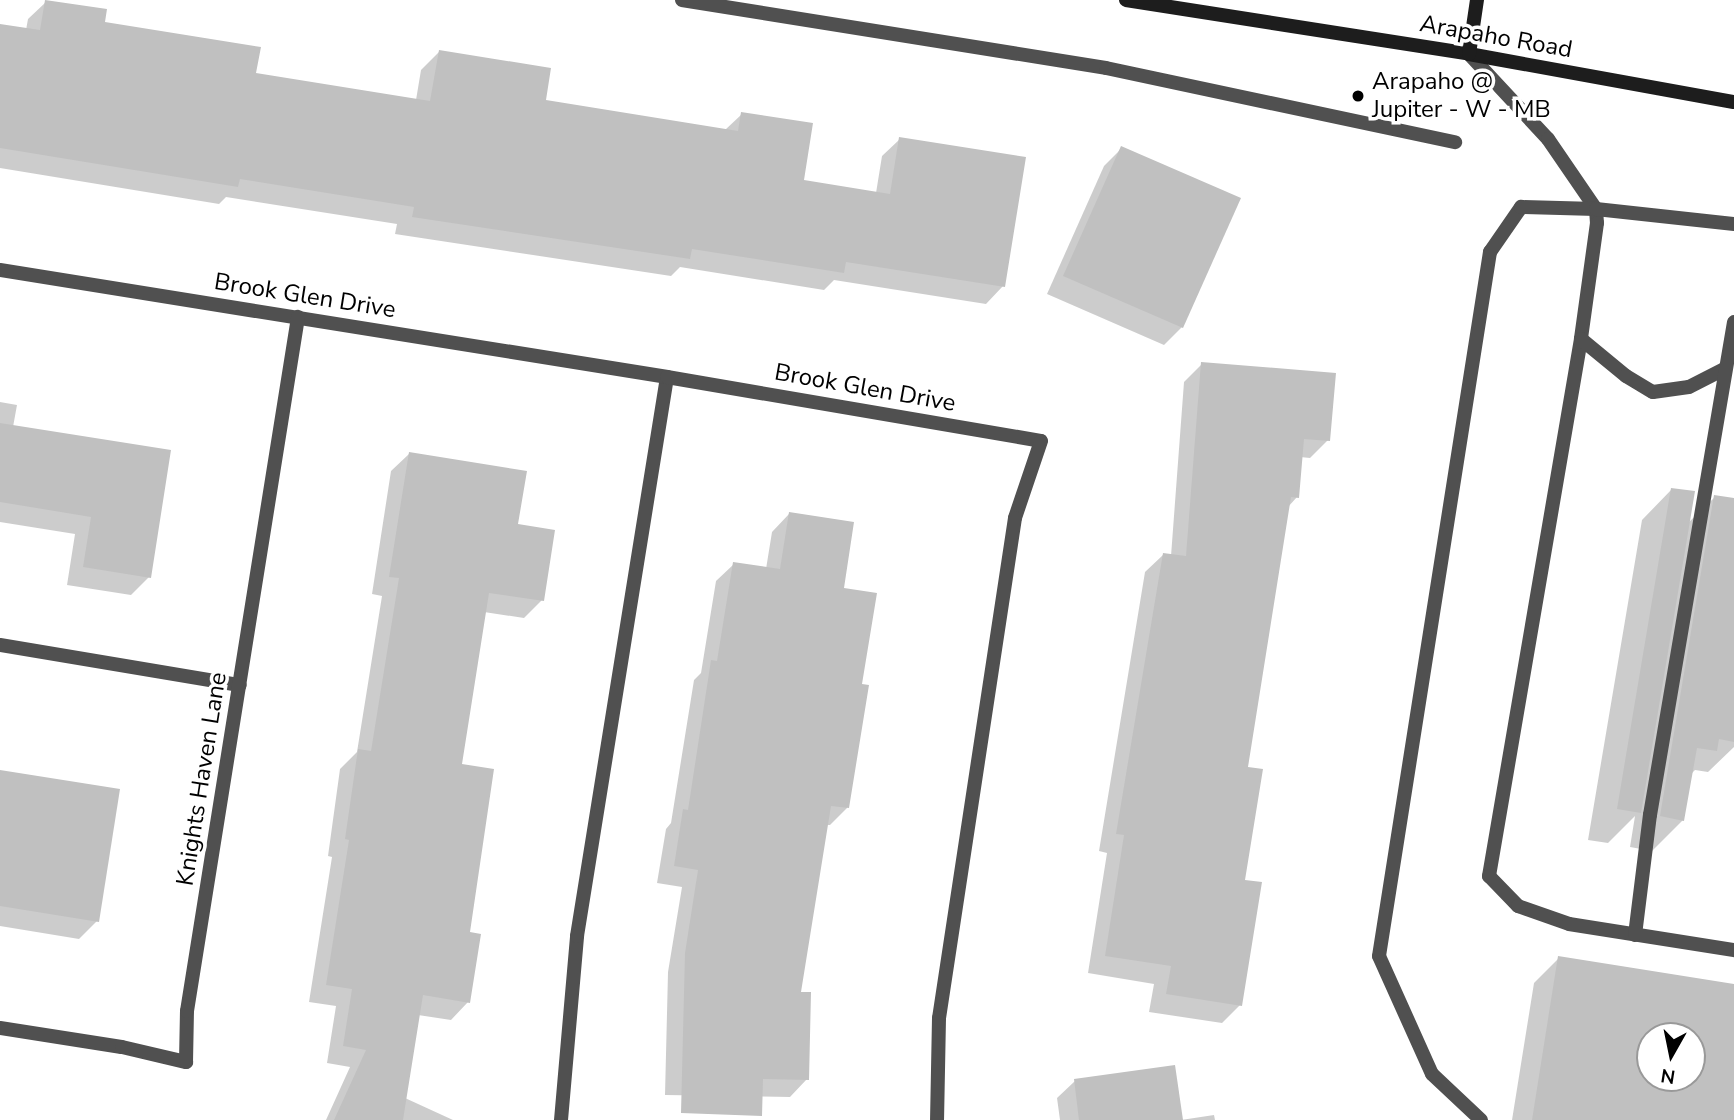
<!DOCTYPE html>
<style>
body{margin:0}
#map{position:relative;width:1734px;height:1120px;overflow:hidden;background:#fff;font-family:"Nunito Sans",sans-serif}
div>[style]{position:absolute}
.shadow>*{inset:0;background:#0003}
.building>*{inset:0;background:#c0c0c0}
.service>*{height:14px;margin:-7px;padding:0 7px;transform-origin:7px;border-radius:7px;background:#505050}
.minor>*{height:14px;margin:-7px;padding:0 7px;transform-origin:7px;border-radius:7px;background:#505050}
.secondary>*{height:14px;margin:-7px;padding:0 7px;transform-origin:7px;border-radius:7px;background:#1d1d1d}
.dots>*{width:19px;height:19px;translate:-50% -50%;box-sizing:border-box;border:4px solid #fff;border-radius:50%}
span{translate:-50% -50%;white-space:nowrap;text-align:center;line-height:1.15;-webkit-text-stroke:7px #fff;paint-order:stroke}
.street-label{font-size:24px;color:#000}
.poi-label{font-size:24px;color:#000}
.left{translate:0 -50%;text-align:left}
.north{position:absolute;left:1636px;top:1022px;width:70px;height:70px;box-sizing:border-box;background:#fff;border:2px solid #999;border-radius:50%;rotate:189deg;font-size:19px;font-weight:700;line-height:28px;text-align:center;color:#000}
.north::after{content:'';display:block;margin:auto;width:24px;height:32px;background:#000;clip-path:polygon(50% 0,100% 100%,50% 72%,0 100%)}
</style>
<div id="map">
<div class="shadow">
<i style="clip-path:polygon(46px 2px,254px 75px,416px 100px,421px 70px,439px 52px,544px 102px,725px 130px,742px 114px,802px 182px,876px 193px,882px 156px,900px 139px,1003px 286px,986px 304px,834px 280px,824px 290px,680px 267px,671px 276px,395px 234px,397px 224px,226px 197px,219px 204px,0 168px,0 26px,26px 30px,28px 19px)"></i>
<i style="clip-path:polygon(1122px 148px,1238px 199px,1182px 327px,1164px 345px,1047px 294px,1104px 166px)"></i>
<i style="clip-path:polygon(1202px 364px,1328px 440px,1310px 458px,1300px 457px,1297px 497px,1288px 507px,1246px 768px,1240px 1005px,1222px 1023px,1149px 1012px,1154px 984px,1088px 973px,1107px 853px,1099px 851px,1145px 572px,1163px 555px,1171px 556px,1184px 382px)"></i>
<i style="clip-path:polygon(0 402px,17px 405px,13px 427px,149px 577px,131px 595px,67px 585px,75px 534px,0 522px)"></i>
<i style="clip-path:polygon(409px 454px,516px 525px,542px 600px,524px 618px,484px 612px,460px 766px,468px 1002px,451px 1020px,418px 1015px,405px 1098px,453px 1120px,326px 1120px,350px 1067px,327px 1063px,336px 1006px,309px 1002px,332px 857px,328px 856px,340px 769px,357px 752px,382px 596px,372px 594px,391px 471px)"></i>
<i style="clip-path:polygon(1672px 489px,1688px 523px,1715px 497px,1734px 499px,1734px 747px,1708px 772px,1695px 770px,1690px 775px,1683px 820px,1652px 851px,1630px 847px,1635px 816px,1608px 843px,1588px 840px,1642px 520px)"></i>
<i style="clip-path:polygon(789px 514px,842px 589px,860px 686px,847px 808px,830px 825px,826px 825px,799px 993px,807px 1079px,790px 1097px,665px 1095px,668px 972px,682px 887px,657px 883px,666px 829px,671px 823px,694px 680px,701px 673px,716px 581px,734px 564px,766px 569px,772px 532px)"></i>
<i style="clip-path:polygon(0 771px,97px 921px,79px 939px,0 926px)"></i>
<i style="clip-path:polygon(evenodd,1559px 958px,1734px 986px,1734px 1120px,1512px 1120px,1534px 983px,1559px 958px,1650px 1036px,1692px 1036px,1692px 1078px,1650px 1078px,1650px 1036px)"></i>
<i style="clip-path:polygon(1075px 1081px,1181px 1120px,1214px 1115px,1215px 1120px,1060px 1120px,1057px 1098px)"></i>
</div>
<div class="building">
<i style="clip-path:polygon(45px 0,107px 9px,105px 22px,261px 47px,256px 73px,430px 101px,439px 50px,551px 68px,546px 100px,738px 131px,741px 112px,813px 123px,804px 180px,890px 194px,899px 137px,1026px 157px,1005px 287px,846px 262px,844px 273px,692px 249px,690px 259px,412px 217px,414px 207px,240px 179px,238px 187px,0 148px,0 24px,40px 30px)"></i>
<i style="clip-path:polygon(1121px 146px,1241px 198px,1183px 328px,1063px 276px)"></i>
<i style="clip-path:polygon(1201px 362px,1336px 373px,1330px 441px,1304px 439px,1299px 498px,1291px 497px,1248px 767px,1263px 769px,1245px 880px,1262px 882px,1242px 1006px,1166px 994px,1171px 966px,1105px 956px,1124px 835px,1116px 834px,1163px 553px,1186px 556px)"></i>
<i style="clip-path:polygon(0 423px,171px 450px,151px 578px,83px 567px,91px 517px,0 502px)"></i>
<i style="clip-path:polygon(409px 452px,527px 471px,518px 524px,555px 530px,544px 601px,489px 593px,462px 764px,494px 769px,470px 932px,481px 934px,470px 1003px,423px 995px,403px 1120px,334px 1120px,366px 1050px,343px 1046px,352px 989px,326px 985px,349px 840px,345px 839px,358px 749px,371px 751px,399px 578px,389px 577px)"></i>
<i style="clip-path:polygon(1671px 488px,1695px 491px,1641px 813px,1617px 809px)"></i>
<i style="clip-path:polygon(1714px 495px,1734px 498px,1734px 742px,1719px 739px,1717px 751px,1697px 748px,1684px 821px,1660px 816px)"></i>
<i style="clip-path:polygon(789px 512px,854px 522px,844px 588px,877px 593px,862px 684px,869px 685px,849px 808px,831px 806px,801px 992px,811px 992px,809px 1080px,763px 1079px,762px 1116px,681px 1113px,685px 953px,698px 870px,674px 866px,683px 809px,688px 810px,711px 660px,717px 661px,733px 562px,780px 569px)"></i>
<i style="clip-path:polygon(0 770px,120px 789px,99px 922px,0 906px)"></i>
<i style="clip-path:polygon(evenodd,1558px 956px,1734px 984px,1734px 1120px,1532px 1120px,1558px 956px,1650px 1036px,1692px 1036px,1692px 1078px,1650px 1078px,1650px 1036px)"></i>
<i style="clip-path:polygon(1175px 1065px,1183px 1120px,1079px 1120px,1074px 1079px)"></i>
</div>
<div class="service">
<i style="left:682px;top:0;width:429px;rotate:9.1deg"></i>
<i style="left:1106px;top:68px;width:357px;rotate:12deg"></i>
<i style="left:1469px;top:54px;width:116px;rotate:47.1deg"></i>
<i style="left:1548px;top:139px;width:85px;rotate:55.6deg"></i>
<i style="left:1596px;top:209px;width:14px;rotate:86deg"></i>
<i style="left:1597px;top:223px;width:117px;rotate:97.9deg"></i>
<i style="left:1581px;top:339px;width:545px;rotate:99.72deg"></i>
<i style="left:1489px;top:876px;width:42px;rotate:46deg"></i>
<i style="left:1518px;top:906px;width:54px;rotate:19.4deg"></i>
<i style="left:1569px;top:924px;width:167px;rotate:9deg"></i>
<i style="left:1581px;top:339px;width:58px;rotate:39.4deg"></i>
<i style="left:1626px;top:376px;width:31px;rotate:31deg"></i>
<i style="left:1653px;top:392px;width:36px;rotate:-8deg"></i>
<i style="left:1689px;top:387px;width:39px;rotate:-27deg"></i>
<i style="left:0;top:645px;width:243px;rotate:9.5deg"></i>
<i style="left:1635px;top:935px;width:121px;rotate:-82.9deg"></i>
<i style="left:1650px;top:815px;width:500px;rotate:-80.33deg"></i>
<i style="left:561px;top:1120px;width:185px;rotate:-85deg"></i>
<i style="left:577px;top:936px;width:566px;rotate:-80.85deg"></i>
<i style="left:1481px;top:1120px;width:67px;rotate:-136.8deg"></i>
<i style="left:1432px;top:1074px;width:129px;rotate:-114.2deg"></i>
<i style="left:1379px;top:956px;width:713px;rotate:-81.04deg"></i>
<i style="left:1490px;top:252px;width:55px;rotate:-55.4deg"></i>
<i style="left:1521px;top:207px;width:75px;rotate:1.5deg"></i>
<i style="left:1596px;top:209px;width:139px;rotate:6.2deg"></i>
</div>
<div class="minor">
<i style="left:0;top:270px;width:676px;rotate:9.11deg"></i>
<i style="left:667px;top:377px;width:379px;rotate:9.7deg"></i>
<i style="left:1041px;top:441px;width:81px;rotate:108.7deg"></i>
<i style="left:1015px;top:518px;width:506px;rotate:98.64deg"></i>
<i style="left:939px;top:1018px;width:102px;rotate:91.1deg"></i>
<i style="left:0;top:1028px;width:123px;rotate:8.9deg"></i>
<i style="left:122px;top:1047px;width:66px;rotate:13.2deg"></i>
<i style="left:186px;top:1062px;width:51px;rotate:-88.9deg"></i>
<i style="left:187px;top:1011px;width:703px;rotate:-80.91deg"></i>
</div>
<div class="secondary">
<i style="left:1126px;top:0;width:347px;rotate:8.9deg"></i>
<i style="left:1469px;top:54px;width:269px;rotate:10.3deg"></i>
<i style="left:1469px;top:54px;width:55px;rotate:-81.6deg"></i>
</div>
<div class="dots">
<i style="left:1358px;top:96px;background:#000"></i>
</div>
<div class="street-label">
<span style="left:1496px;top:37px;rotate:10deg">Arapaho Road</span>
<span style="left:305px;top:296px;rotate:9deg">Brook Glen Drive</span>
<span style="left:865px;top:388px;rotate:10deg">Brook Glen Drive</span>
<span style="left:202px;top:779px;rotate:-81deg">Knights Haven Lane</span>
</div>
<div class="poi-label">
<span class="left" style="left:1372px;top:96px">Arapaho @<br>Jupiter - W - MB</span>
</div>
<div class="north">N</div>
</div>
